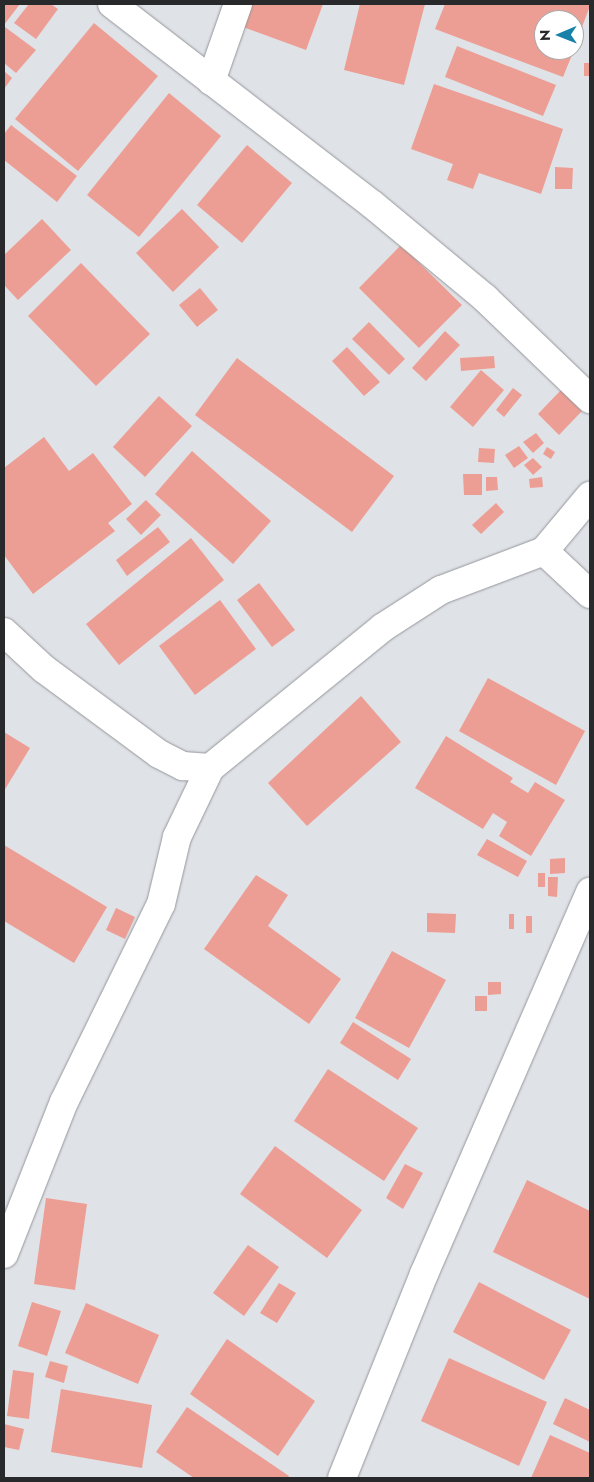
<!DOCTYPE html>
<style>
body{margin:0}
#map{position:relative;width:594px;height:1482px;overflow:hidden;background:#dfe2e7;font-family:Jost,sans-serif}
div>[style]{position:absolute}
.building>*{inset:0;background:#ed9e94}
.roads{filter:drop-shadow(0 0 1px #94969a) drop-shadow(0 0 1px #94969a)}
.street>*{height:28px;margin:-14px;padding:0 14px;transform-origin:14px;border-radius:14px;background:#fff}
span{translate:-50% -50%;white-space:nowrap;text-align:center;line-height:1.15;-webkit-text-stroke:4px #fff;paint-order:stroke}
.frame{position:absolute;inset:0;border:5px solid #28292b;pointer-events:none}
.north{position:absolute;left:534px;top:10px;width:50px;height:50px;box-sizing:border-box;background:#fff;border:1px solid #a9a9aa;border-radius:50%;rotate:269deg;font-size:14px;font-weight:700;line-height:20px;text-align:center;color:#28292b}
.north::after{content:'';display:block;margin:auto;width:18px;height:22px;background:#1881aa;clip-path:polygon(50% 0,100% 100%,50% 72%,0 100%)}
</style>
<div id="map">
<div class="building">
<i style="clip-path:polygon(4px 4px,20px 4px,4px 25px)"></i>
<i style="clip-path:polygon(29px 4px,51px 4px,58px 9px,36px 39px,14px 23px)"></i>
<i style="clip-path:polygon(252px 4px,323px 4px,306px 50px,243px 27px)"></i>
<i style="clip-path:polygon(360px 4px,425px 4px,404px 85px,344px 70px)"></i>
<i style="clip-path:polygon(445px 4px,590px 4px,590px 6px,574px 48px,574px 20px,544px 20px,544px 50px,574px 50px,563px 77px,435px 29px)"></i>
<i style="clip-path:polygon(94px 23px,158px 76px,78px 171px,15px 119px)"></i>
<i style="clip-path:polygon(5px 27px,36px 50px,16px 73px,4px 63px)"></i>
<i style="clip-path:polygon(457px 46px,556px 85px,543px 116px,445px 77px)"></i>
<i style="clip-path:polygon(584px 63px,590px 63px,590px 76px,584px 76px)"></i>
<i style="clip-path:polygon(4px 71px,12px 78px,4px 89px)"></i>
<i style="clip-path:polygon(434px 84px,563px 129px,541px 194px,479px 173px,473px 189px,447px 180px,453px 164px,411px 149px)"></i>
<i style="clip-path:polygon(169px 93px,221px 136px,139px 237px,87px 195px)"></i>
<i style="clip-path:polygon(11px 125px,77px 176px,57px 202px,4px 160px,4px 134px)"></i>
<i style="clip-path:polygon(247px 145px,292px 183px,242px 243px,197px 205px)"></i>
<i style="clip-path:polygon(555px 167px,573px 168px,572px 189px,555px 189px)"></i>
<i style="clip-path:polygon(182px 209px,219px 247px,173px 292px,136px 253px)"></i>
<i style="clip-path:polygon(42px 219px,71px 250px,18px 300px,4px 285px,4px 255px)"></i>
<i style="clip-path:polygon(401px 245px,462px 305px,419px 348px,359px 288px)"></i>
<i style="clip-path:polygon(81px 263px,150px 334px,96px 386px,28px 316px)"></i>
<i style="clip-path:polygon(200px 288px,218px 310px,197px 327px,179px 305px)"></i>
<i style="clip-path:polygon(369px 322px,405px 359px,389px 375px,352px 339px)"></i>
<i style="clip-path:polygon(445px 331px,460px 345px,426px 381px,412px 368px)"></i>
<i style="clip-path:polygon(347px 347px,380px 382px,364px 396px,332px 361px)"></i>
<i style="clip-path:polygon(494px 356px,495px 368px,461px 371px,460px 358px)"></i>
<i style="clip-path:polygon(237px 358px,394px 476px,352px 532px,195px 415px)"></i>
<i style="clip-path:polygon(481px 370px,504px 390px,473px 427px,450px 407px)"></i>
<i style="clip-path:polygon(513px 388px,522px 395px,504px 417px,496px 410px)"></i>
<i style="clip-path:polygon(561px 390px,582px 411px,559px 435px,538px 414px)"></i>
<i style="clip-path:polygon(159px 396px,192px 426px,145px 477px,113px 447px)"></i>
<i style="clip-path:polygon(536px 433px,544px 443px,533px 453px,523px 442px)"></i>
<i style="clip-path:polygon(44px 437px,69px 471px,93px 453px,132px 504px,108px 523px,115px 531px,33px 594px,4px 555px,4px 468px)"></i>
<i style="clip-path:polygon(519px 446px,528px 458px,514px 468px,505px 455px)"></i>
<i style="clip-path:polygon(547px 447px,555px 452px,551px 459px,543px 454px)"></i>
<i style="clip-path:polygon(479px 448px,495px 449px,494px 463px,478px 462px)"></i>
<i style="clip-path:polygon(192px 451px,271px 521px,233px 564px,155px 494px)"></i>
<i style="clip-path:polygon(533px 458px,542px 467px,533px 475px,524px 465px)"></i>
<i style="clip-path:polygon(463px 474px,482px 474px,482px 495px,464px 495px)"></i>
<i style="clip-path:polygon(486px 477px,497px 477px,498px 490px,486px 491px)"></i>
<i style="clip-path:polygon(542px 477px,543px 487px,530px 488px,529px 479px)"></i>
<i style="clip-path:polygon(146px 500px,161px 515px,141px 535px,126px 519px)"></i>
<i style="clip-path:polygon(496px 503px,504px 512px,481px 534px,472px 525px)"></i>
<i style="clip-path:polygon(158px 527px,170px 542px,127px 576px,116px 560px)"></i>
<i style="clip-path:polygon(191px 538px,224px 580px,119px 665px,86px 624px)"></i>
<i style="clip-path:polygon(259px 583px,295px 630px,272px 647px,237px 600px)"></i>
<i style="clip-path:polygon(220px 600px,256px 649px,195px 695px,159px 646px)"></i>
<i style="clip-path:polygon(488px 678px,585px 731px,556px 785px,459px 731px)"></i>
<i style="clip-path:polygon(361px 696px,401px 742px,307px 826px,268px 783px)"></i>
<i style="clip-path:polygon(4px 732px,30px 748px,4px 791px)"></i>
<i style="clip-path:polygon(446px 736px,513px 778px,510px 782px,528px 793px,535px 782px,565px 800px,531px 856px,499px 836px,507px 822px,493px 813px,483px 829px,415px 788px)"></i>
<i style="clip-path:polygon(487px 839px,527px 861px,518px 877px,477px 855px)"></i>
<i style="clip-path:polygon(4px 845px,107px 907px,74px 963px,4px 921px)"></i>
<i style="clip-path:polygon(565px 858px,565px 873px,550px 874px,550px 859px)"></i>
<i style="clip-path:polygon(538px 873px,545px 873px,545px 887px,538px 887px)"></i>
<i style="clip-path:polygon(256px 875px,288px 895px,268px 926px,341px 979px,309px 1024px,204px 949px)"></i>
<i style="clip-path:polygon(548px 877px,558px 877px,557px 897px,548px 896px)"></i>
<i style="clip-path:polygon(116px 908px,135px 917px,125px 939px,106px 930px)"></i>
<i style="clip-path:polygon(427px 913px,456px 914px,455px 933px,427px 932px)"></i>
<i style="clip-path:polygon(509px 914px,514px 914px,514px 929px,509px 929px)"></i>
<i style="clip-path:polygon(526px 916px,532px 916px,532px 933px,526px 933px)"></i>
<i style="clip-path:polygon(392px 951px,446px 980px,409px 1048px,355px 1018px)"></i>
<i style="clip-path:polygon(488px 982px,501px 982px,501px 994px,488px 995px)"></i>
<i style="clip-path:polygon(475px 996px,487px 996px,487px 1011px,475px 1011px)"></i>
<i style="clip-path:polygon(353px 1022px,411px 1059px,398px 1080px,340px 1043px)"></i>
<i style="clip-path:polygon(328px 1069px,418px 1128px,384px 1181px,294px 1121px)"></i>
<i style="clip-path:polygon(275px 1146px,362px 1210px,327px 1258px,240px 1194px)"></i>
<i style="clip-path:polygon(405px 1164px,423px 1173px,403px 1209px,386px 1198px)"></i>
<i style="clip-path:polygon(527px 1180px,590px 1211px,590px 1299px,493px 1252px)"></i>
<i style="clip-path:polygon(46px 1198px,87px 1204px,75px 1290px,34px 1284px)"></i>
<i style="clip-path:polygon(248px 1245px,279px 1267px,244px 1316px,213px 1293px)"></i>
<i style="clip-path:polygon(479px 1282px,571px 1330px,544px 1380px,453px 1332px)"></i>
<i style="clip-path:polygon(279px 1283px,296px 1293px,277px 1323px,260px 1313px)"></i>
<i style="clip-path:polygon(32px 1302px,61px 1311px,47px 1356px,18px 1346px)"></i>
<i style="clip-path:polygon(86px 1303px,159px 1335px,138px 1384px,65px 1353px)"></i>
<i style="clip-path:polygon(227px 1339px,315px 1401px,278px 1456px,190px 1394px)"></i>
<i style="clip-path:polygon(449px 1358px,547px 1402px,519px 1466px,421px 1421px)"></i>
<i style="clip-path:polygon(50px 1361px,68px 1366px,64px 1383px,45px 1377px)"></i>
<i style="clip-path:polygon(13px 1370px,34px 1373px,29px 1419px,7px 1416px)"></i>
<i style="clip-path:polygon(61px 1389px,152px 1405px,142px 1468px,51px 1452px)"></i>
<i style="clip-path:polygon(565px 1398px,590px 1410px,590px 1442px,553px 1424px)"></i>
<i style="clip-path:polygon(187px 1407px,289px 1476px,288px 1478px,194px 1478px,156px 1452px)"></i>
<i style="clip-path:polygon(4px 1424px,24px 1429px,19px 1450px,4px 1447px)"></i>
<i style="clip-path:polygon(550px 1435px,590px 1453px,590px 1478px,531px 1478px)"></i>
</div>
<div class="roads">
<div class="street">
<i style="left:112px;top:4px;width:329px;rotate:37.6deg"></i>
<i style="left:373px;top:205px;width:146px;rotate:39.7deg"></i>
<i style="left:485px;top:298px;width:146px;rotate:43.9deg"></i>
<i style="left:211px;top:81px;width:82px;rotate:-70.7deg"></i>
<i style="left:544px;top:551px;width:63px;rotate:43.1deg"></i>
<i style="left:4px;top:632px;width:54px;rotate:42.8deg"></i>
<i style="left:44px;top:669px;width:143px;rotate:36.5deg"></i>
<i style="left:159px;top:754px;width:27px;rotate:27deg"></i>
<i style="left:183px;top:766px;width:27px;rotate:4deg"></i>
<i style="left:4px;top:1254px;width:163px;rotate:-68.5deg"></i>
<i style="left:64px;top:1102px;width:220px;rotate:-63.9deg"></i>
<i style="left:161px;top:904px;width:69px;rotate:-76.6deg"></i>
<i style="left:177px;top:837px;width:76px;rotate:-64.4deg"></i>
<i style="left:210px;top:768px;width:222px;rotate:-39.1deg"></i>
<i style="left:382px;top:628px;width:70px;rotate:-32.8deg"></i>
<i style="left:441px;top:590px;width:110px;rotate:-20.7deg"></i>
<i style="left:544px;top:551px;width:72px;rotate:-50.1deg"></i>
<i style="left:342px;top:1478px;width:220px;rotate:-68.1deg"></i>
<i style="left:424px;top:1274px;width:417px;rotate:-66.5deg"></i>
</div>
</div>
<div class="frame"></div>
<div class="north">N</div>
</div>
